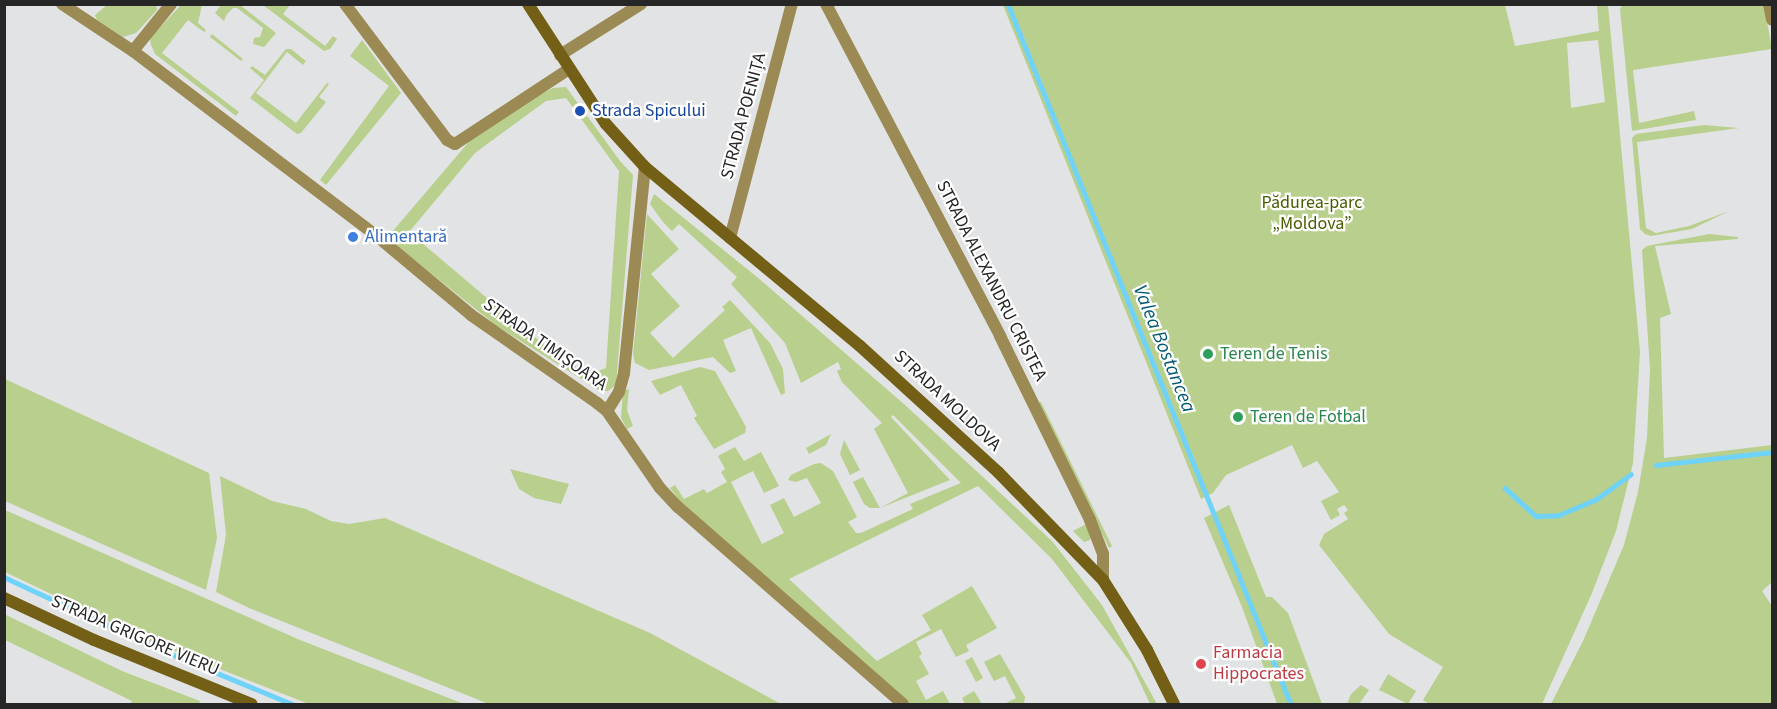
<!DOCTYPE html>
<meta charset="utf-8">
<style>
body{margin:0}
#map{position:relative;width:1777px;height:709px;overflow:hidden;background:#e2e3e4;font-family:"Source Sans 3",sans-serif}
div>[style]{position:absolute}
.green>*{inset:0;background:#b9cf8d}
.stream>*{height:4.5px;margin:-2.25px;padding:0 2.25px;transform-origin:2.25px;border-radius:2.25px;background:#6fd3f9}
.street>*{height:12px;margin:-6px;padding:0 6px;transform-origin:6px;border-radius:6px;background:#9b8a54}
.secondary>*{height:12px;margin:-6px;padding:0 6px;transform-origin:6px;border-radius:6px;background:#735f16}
.dots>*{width:16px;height:16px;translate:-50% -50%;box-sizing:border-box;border:3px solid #fff;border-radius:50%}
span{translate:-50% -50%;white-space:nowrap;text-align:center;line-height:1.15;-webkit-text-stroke:4.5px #fff;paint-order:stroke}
.transit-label{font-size:18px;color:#164399}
.left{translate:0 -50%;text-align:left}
.street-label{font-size:18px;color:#262627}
.park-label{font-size:18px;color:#485d00}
.shop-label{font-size:18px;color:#366cbe}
.leisure-label{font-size:18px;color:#27864d}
.health-label{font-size:18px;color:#be3a42}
.water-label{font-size:20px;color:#005871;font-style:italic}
.frame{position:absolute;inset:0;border:6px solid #262627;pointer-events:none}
</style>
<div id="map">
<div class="green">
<i style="clip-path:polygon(1623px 4px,1764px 5px,1772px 49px,1633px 70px,1639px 123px,1694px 111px,1696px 120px,1632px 131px,1620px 9px)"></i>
<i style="clip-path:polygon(107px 5px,156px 5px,157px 10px,136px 33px,123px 37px,97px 20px,95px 15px)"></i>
<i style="clip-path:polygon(181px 5px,202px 5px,198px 23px,206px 30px,204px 32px,188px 20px,162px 53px,239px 112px,236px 116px,155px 54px,151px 45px,150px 38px)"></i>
<i style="clip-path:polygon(221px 5px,240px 5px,276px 33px,264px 47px,253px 44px,254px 38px,260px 37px,263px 28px,237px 8px,233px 8px,227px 14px,224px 21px,215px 13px)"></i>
<i style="clip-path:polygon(263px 5px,290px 5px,283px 14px,325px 46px,333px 36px,337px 39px,330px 49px,324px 51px)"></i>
<i style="clip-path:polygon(evenodd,1003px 5px,1505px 5px,1515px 46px,1599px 31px,1597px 5px,1608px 5px,1640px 352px,1633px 463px,1616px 531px,1592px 593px,1542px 704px,1429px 704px,1423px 700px,1443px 667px,1389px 634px,1319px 545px,1324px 534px,1348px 519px,1344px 513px,1348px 510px,1344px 505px,1337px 509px,1340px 515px,1331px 520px,1321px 501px,1339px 492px,1317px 461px,1303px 468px,1292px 445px,1226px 475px,1213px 493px,1201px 499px,1003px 5px,1598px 40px,1605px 102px,1571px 108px,1567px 43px,1598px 40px)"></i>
<i style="clip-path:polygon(212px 34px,243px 59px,241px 61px,210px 37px)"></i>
<i style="clip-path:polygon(362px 40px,401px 93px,326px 185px,320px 180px,389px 86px,350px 56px)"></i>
<i style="clip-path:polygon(286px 49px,291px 49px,306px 61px,303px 65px,287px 52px,256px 93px,296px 123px,327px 83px,329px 84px,319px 97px,326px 102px,301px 133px,297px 134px,250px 98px,264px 80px,250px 68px,252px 66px,265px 75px)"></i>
<i style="clip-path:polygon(evenodd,566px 87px,620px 161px,633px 175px,616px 385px,608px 391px,600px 391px,497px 326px,398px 247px,393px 239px,392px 232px,473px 137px,541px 94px,553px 88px,566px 87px,566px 98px,619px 171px,606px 368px,588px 375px,526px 331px,409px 232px,475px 153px,546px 101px,566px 98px)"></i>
<i style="clip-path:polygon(1704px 125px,1739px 128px,1637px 142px,1646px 228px,1656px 233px,1689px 226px,1729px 211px,1692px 229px,1651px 236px,1645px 234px,1640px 229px,1632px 138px,1636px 134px)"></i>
<i style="clip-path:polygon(654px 194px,757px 277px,905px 405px,1052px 541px,1102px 605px,1157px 704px,1150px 704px,1131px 663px,1052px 559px,978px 486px,789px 579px,877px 661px,931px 630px,922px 615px,972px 586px,997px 628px,966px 645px,969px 651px,956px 657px,941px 629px,916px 642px,922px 654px,919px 656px,929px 674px,916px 681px,926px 700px,943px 691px,950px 704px,911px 704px,681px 503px,670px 488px,675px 485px,684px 499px,704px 489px,707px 493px,727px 482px,721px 472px,725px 469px,718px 456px,735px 447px,744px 461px,761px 452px,779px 486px,764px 493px,753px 471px,731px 482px,762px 544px,784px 533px,770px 505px,784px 498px,794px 517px,821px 503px,807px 478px,796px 482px,788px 480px,791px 475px,814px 464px,821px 463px,833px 471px,857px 517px,848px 522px,856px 533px,861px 533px,913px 509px,910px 504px,961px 483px,893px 415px,891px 417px,950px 480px,880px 508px,870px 508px,864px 504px,853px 482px,863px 477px,880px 508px,908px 493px,874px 429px,882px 423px,842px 382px,837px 371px,841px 369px,838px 362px,801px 383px,785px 343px,731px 284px,737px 277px,679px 224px,672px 231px,663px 222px,650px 204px)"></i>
<i style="clip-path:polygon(647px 214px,679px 249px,651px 274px,680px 306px,650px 333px,673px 358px,725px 310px,722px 307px,730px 300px,770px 343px,783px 369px,785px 393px,781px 395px,751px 328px,723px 340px,736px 371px,730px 373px,713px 357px,649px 370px,635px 363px,633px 354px)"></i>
<i style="clip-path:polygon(1709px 234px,1738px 237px,1738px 239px,1655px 246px,1671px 314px,1660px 318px,1664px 458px,1772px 445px,1772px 582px,1762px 591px,1772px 606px,1772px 704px,1551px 704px,1583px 641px,1624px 545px,1638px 492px,1647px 438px,1650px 369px,1642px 250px,1647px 246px)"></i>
<i style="clip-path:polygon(700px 367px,715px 371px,746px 427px,745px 433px,714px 449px,694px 418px,697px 416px,681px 385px,660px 395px,651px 381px)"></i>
<i style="clip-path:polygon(5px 379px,209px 473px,217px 538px,206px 590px,5px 501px)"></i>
<i style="clip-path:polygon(629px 389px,627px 410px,633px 426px,627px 429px,621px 418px,623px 391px)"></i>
<i style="clip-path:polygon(1041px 402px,1112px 546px,1109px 548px,1038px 403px)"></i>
<i style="clip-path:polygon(831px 434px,826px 445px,809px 454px,806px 448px)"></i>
<i style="clip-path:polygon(844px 440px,860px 470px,850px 475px,840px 454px)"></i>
<i style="clip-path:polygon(510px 469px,569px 484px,561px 504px,534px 498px,519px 489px)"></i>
<i style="clip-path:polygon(220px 476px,272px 501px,306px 509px,331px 521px,349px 524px,385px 518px,650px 633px,781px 704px,489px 704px,249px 608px,216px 592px,226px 535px)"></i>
<i style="clip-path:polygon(1229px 505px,1266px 597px,1272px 597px,1288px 613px,1322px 704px,1277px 704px,1242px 607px,1204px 518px)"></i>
<i style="clip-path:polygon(5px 510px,300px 640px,464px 704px,309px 704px,156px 644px,5px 572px)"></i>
<i style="clip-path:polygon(1086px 524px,1091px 536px,1090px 540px,1084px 542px,1073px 531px)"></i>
<i style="clip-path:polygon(4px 614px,122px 671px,200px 701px,199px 704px,130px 704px,132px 701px,5px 640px)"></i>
<i style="clip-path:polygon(1000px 654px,1025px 697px,1024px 704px,1004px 704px,1016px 698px,1005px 676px,994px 681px,984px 662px)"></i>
<i style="clip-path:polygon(972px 657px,983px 678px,976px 682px,965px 661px)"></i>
<i style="clip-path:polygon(1388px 674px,1416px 691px,1408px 704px,1379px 690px)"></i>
<i style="clip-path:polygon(1361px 685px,1369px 690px,1359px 704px,1347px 704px,1351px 694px)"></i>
<i style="clip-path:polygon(974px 691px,982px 704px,965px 704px,962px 698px)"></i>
</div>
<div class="stream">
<i style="left:1008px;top:4px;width:755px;rotate:67.99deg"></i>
<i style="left:1656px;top:465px;width:117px;rotate:-6.4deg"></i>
<i style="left:1505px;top:488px;width:42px;rotate:42.1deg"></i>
<i style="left:1536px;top:516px;width:23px;rotate:-2deg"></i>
<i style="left:1559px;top:515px;width:39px;rotate:-23deg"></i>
<i style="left:1595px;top:500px;width:44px;rotate:-35.8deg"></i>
<i style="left:4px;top:577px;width:163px;rotate:25deg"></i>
<i style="left:152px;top:646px;width:152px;rotate:22.5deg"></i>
</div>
<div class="street">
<i style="left:62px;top:4px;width:85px;rotate:33.5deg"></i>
<i style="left:133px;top:51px;width:309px;rotate:37.2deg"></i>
<i style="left:379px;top:238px;width:120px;rotate:39.9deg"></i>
<i style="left:471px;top:315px;width:154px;rotate:34.9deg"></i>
<i style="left:597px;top:403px;width:13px;rotate:39deg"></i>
<i style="left:607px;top:411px;width:93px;rotate:55.5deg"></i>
<i style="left:660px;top:488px;width:26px;rotate:47deg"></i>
<i style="left:678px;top:507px;width:299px;rotate:41.2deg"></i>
<i style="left:345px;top:4px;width:170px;rotate:53.1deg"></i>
<i style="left:447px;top:140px;width:9px;rotate:27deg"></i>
<i style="left:455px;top:144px;width:136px;rotate:-33.3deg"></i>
<i style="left:826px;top:4px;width:375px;rotate:62.3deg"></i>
<i style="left:1000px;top:336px;width:205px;rotate:63.9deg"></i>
<i style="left:1090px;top:520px;width:36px;rotate:69deg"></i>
<i style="left:1103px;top:554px;width:26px;rotate:90deg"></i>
<i style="left:1769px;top:4px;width:16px;rotate:79deg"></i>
<i style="left:133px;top:51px;width:60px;rotate:-51deg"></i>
<i style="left:560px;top:55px;width:96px;rotate:-32.2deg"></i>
<i style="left:730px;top:238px;width:242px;rotate:-75.2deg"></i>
<i style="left:607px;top:411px;width:22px;rotate:-58deg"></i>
<i style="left:619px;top:392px;width:20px;rotate:-75deg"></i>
<i style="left:624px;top:373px;width:207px;rotate:-84.2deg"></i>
</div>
<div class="secondary">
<i style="left:528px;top:4px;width:143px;rotate:57deg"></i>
<i style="left:606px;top:124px;width:58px;rotate:47.8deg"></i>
<i style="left:645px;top:167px;width:280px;rotate:39.8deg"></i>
<i style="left:860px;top:346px;width:187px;rotate:42.4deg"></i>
<i style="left:998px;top:472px;width:151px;rotate:45.8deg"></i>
<i style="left:1103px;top:580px;width:83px;rotate:57.8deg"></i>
<i style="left:1147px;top:650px;width:60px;rotate:63.4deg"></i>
<i style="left:4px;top:598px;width:99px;rotate:25deg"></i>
<i style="left:94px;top:640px;width:170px;rotate:22.1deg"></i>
</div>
<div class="dots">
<i style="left:580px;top:111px;background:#1a4fb4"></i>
<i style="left:353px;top:237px;background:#3f7fe0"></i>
<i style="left:1208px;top:354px;background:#2e9e5b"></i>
<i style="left:1238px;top:417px;background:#2e9e5b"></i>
<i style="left:1201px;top:664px;background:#e0444e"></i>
</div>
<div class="transit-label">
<span class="left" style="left:592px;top:111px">Strada Spicului</span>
</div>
<div class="street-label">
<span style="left:744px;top:116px;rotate:-75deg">STRADA POENIȚA</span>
<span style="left:991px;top:281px;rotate:63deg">STRADA ALEXANDRU CRISTEA</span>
<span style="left:545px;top:345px;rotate:35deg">STRADA TIMIȘOARA</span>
<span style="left:947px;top:401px;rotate:43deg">STRADA MOLDOVA</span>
<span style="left:135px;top:636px;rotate:23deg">STRADA GRIGORE VIERU</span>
</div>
<div class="park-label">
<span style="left:1312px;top:214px">Pădurea-parc<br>„Moldova”</span>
</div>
<div class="shop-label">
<span class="left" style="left:365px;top:237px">Alimentară</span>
</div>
<div class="leisure-label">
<span class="left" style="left:1220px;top:354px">Teren de Tenis</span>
<span class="left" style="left:1250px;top:417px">Teren de Fotbal</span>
</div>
<div class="health-label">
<span class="left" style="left:1213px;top:664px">Farmacia<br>Hippocrates</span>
</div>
<div class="water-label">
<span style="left:1164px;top:349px;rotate:68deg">Valea Bostancea</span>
</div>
<div class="frame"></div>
</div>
